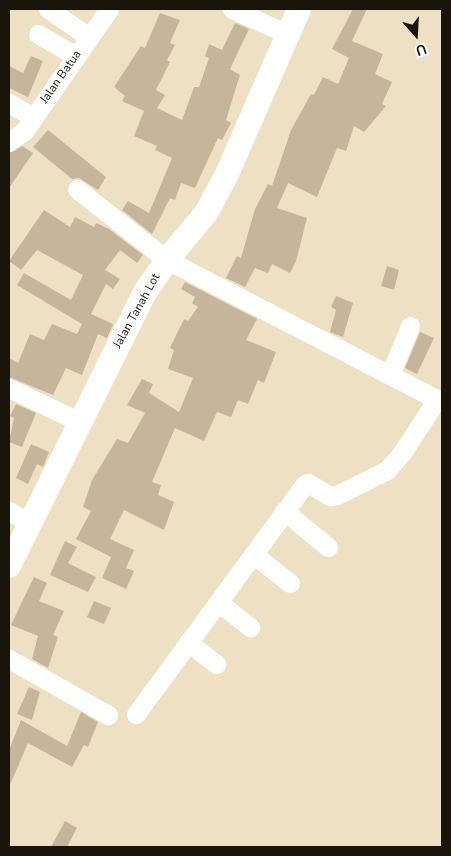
<!DOCTYPE html>
<style>
body{margin:0}
#map{position:relative;width:451px;height:856px;overflow:hidden;background:#eee0c3;font-family:"Nunito Sans",sans-serif}
div>[style]{position:absolute}
.building>*{inset:0;background:#c5b69b}
.minor>*{height:19px;margin:-9.5px;padding:0 9.5px;transform-origin:9.5px;border-radius:9.5px;background:#fff}
.major>*{height:24px;margin:-12px;padding:0 12px;transform-origin:12px;border-radius:12px;background:#fff}
span{translate:-50% -50%;white-space:nowrap;text-align:center;line-height:1.15;-webkit-text-stroke:4.5px #fff;paint-order:stroke}
.street-label{font-size:12px;color:#19140a}
.frame{position:absolute;inset:0;border:10px solid #19140a;pointer-events:none}
.north{position:absolute;left:391px;top:10px;width:50px;height:50px;-webkit-text-stroke:4px #fff;paint-order:stroke;rotate:161deg;font-size:14px;font-weight:700;line-height:20px;text-align:center;color:#19140a}
.north::after{content:'';display:block;margin:auto;width:18px;height:22px;background:#19140a;clip-path:polygon(50% 0,100% 100%,50% 72%,0 100%)}
</style>
<div id="map">
<div class="building">
<i style="clip-path:polygon(353px 9px,367px 9px,352px 41px,383px 54px,375px 74px,392px 82px,382px 104px,386px 106px,364px 132px,354px 126px,346px 151px,337px 148px,317px 197px,288px 183px,277px 208px,307px 218px,296px 261px,290px 273px,272px 264px,268px 273px,255px 268px,245px 287px,226px 278px,237px 256px,241px 258px,255px 209px,268px 184px,272px 186px,291px 130px,311px 94px,314px 95px,323px 77px,338px 84px,349px 58px,332px 49px)"></i>
<i style="clip-path:polygon(160px 13px,180px 20px,170px 43px,175px 45px,167px 60px,170px 62px,156px 90px,165px 95px,157px 108px,182px 120px,194px 87px,199px 87px,209px 58px,205px 56px,209px 44px,222px 50px,235px 23px,249px 29px,230px 69px,240px 75px,226px 120px,231px 123px,222px 140px,218px 138px,195px 188px,181px 183px,175px 200px,170px 198px,152px 234px,122px 210px,128px 201px,149px 213px,172px 158px,155px 150px,157px 146px,134px 136px,144px 111px,122px 101px,125px 96px,114px 87px,141px 46px,145px 48px)"></i>
<i style="clip-path:polygon(31px 56px,43px 61px,28px 97px,9px 88px,9px 66px,23px 73px)"></i>
<i style="clip-path:polygon(48px 130px,106px 177px,98px 190px,79px 178px,72px 179px,33px 147px)"></i>
<i style="clip-path:polygon(22px 146px,33px 153px,9px 188px,9px 153px)"></i>
<i style="clip-path:polygon(44px 210px,70px 227px,75px 217px,94px 227px,96px 223px,109px 229px,143px 255px,137px 263px,120px 250px,105px 270px,120px 279px,113px 289px,106px 284px,91px 314px,113px 324px,107px 338px,98px 334px,82px 375px,66px 368px,53px 395px,9px 377px,9px 358px,18px 363px,30px 334px,44px 340px,52px 324px,77px 334px,82px 324px,17px 285px,24px 273px,71px 300px,83px 275px,37px 250px,21px 270px,9px 261px)"></i>
<i style="clip-path:polygon(387px 266px,399px 270px,394px 290px,381px 286px)"></i>
<i style="clip-path:polygon(185px 282px,257px 319px,246px 340px,276px 352px,264px 383px,258px 380px,248px 404px,238px 400px,231px 417px,217px 412px,204px 441px,175px 428px,152px 482px,161px 485px,158px 495px,174px 502px,164px 530px,124px 510px,110px 539px,134px 550px,126px 568px,134px 571px,126px 589px,102px 578px,111px 557px,76px 539px,91px 511px,83px 507px,92px 480px,117px 439px,128px 443px,145px 413px,127px 405px,142px 379px,153px 384px,149px 393px,179px 412px,193px 378px,168px 369px,174px 350px,170px 348px,184px 319px,188px 321px,198px 307px,192px 303px,195px 297px,181px 289px)"></i>
<i style="clip-path:polygon(336px 296px,353px 303px,343px 337px,330px 332px,336px 310px,331px 307px)"></i>
<i style="clip-path:polygon(420px 332px,434px 338px,417px 374px,405px 368px)"></i>
<i style="clip-path:polygon(16px 404px,36px 413px,22px 447px,9px 442px,14px 418px,10px 416px)"></i>
<i style="clip-path:polygon(31px 444px,49px 452px,43px 467px,37px 464px,28px 484px,16px 478px)"></i>
<i style="clip-path:polygon(65px 541px,77px 547px,68px 563px,96px 577px,88px 592px,50px 575px)"></i>
<i style="clip-path:polygon(34px 577px,47px 583px,39px 601px,64px 611px,53px 635px,58px 637px,48px 668px,32px 659px,38px 636px,11px 625px)"></i>
<i style="clip-path:polygon(94px 601px,111px 608px,104px 624px,87px 617px)"></i>
<i style="clip-path:polygon(29px 687px,40px 692px,32px 720px,17px 714px)"></i>
<i style="clip-path:polygon(81px 712px,98px 722px,88px 747px,84px 745px,72px 767px,28px 743px,9px 787px,9px 750px,21px 720px,67px 746px)"></i>
<i style="clip-path:polygon(65px 821px,77px 828px,67px 847px,51px 847px)"></i>
</div>
<div class="minor">
<i style="left:48px;top:9px;width:50px;rotate:34.3deg"></i>
<i style="left:232px;top:9px;width:61px;rotate:24.1deg"></i>
<i style="left:38px;top:34px;width:44px;rotate:30.1deg"></i>
<i style="left:9px;top:103px;width:28px;rotate:30deg"></i>
<i style="left:9px;top:142px;width:20px;rotate:-37deg"></i>
<i style="left:25px;top:130px;width:147px;rotate:-55.2deg"></i>
<i style="left:77px;top:189px;width:115px;rotate:38.3deg"></i>
<i style="left:167px;top:260px;width:309px;rotate:27.3deg"></i>
<i style="left:390px;top:375px;width:53px;rotate:-67.8deg"></i>
<i style="left:9px;top:388px;width:79px;rotate:25.6deg"></i>
<i style="left:9px;top:511px;width:24px;rotate:30deg"></i>
<i style="left:284px;top:511px;width:57px;rotate:39.3deg"></i>
<i style="left:253px;top:554px;width:47px;rotate:38.1deg"></i>
<i style="left:218px;top:602px;width:41px;rotate:38deg"></i>
<i style="left:188px;top:642px;width:36px;rotate:38deg"></i>
<i style="left:9px;top:659px;width:114px;rotate:29.5deg"></i>
<i style="left:136px;top:714px;width:284px;rotate:-53.7deg"></i>
<i style="left:304px;top:485px;width:4px;rotate:-27deg"></i>
<i style="left:308px;top:483px;width:26px;rotate:31deg"></i>
<i style="left:330px;top:496px;width:7px;rotate:-8deg"></i>
<i style="left:337px;top:495px;width:56px;rotate:-26.6deg"></i>
<i style="left:387px;top:470px;width:23px;rotate:-49deg"></i>
<i style="left:402px;top:453px;width:64px;rotate:-57.1deg"></i>
</div>
<div class="major">
<i style="left:9px;top:566px;width:304px;rotate:-63.6deg"></i>
<i style="left:144px;top:294px;width:41px;rotate:-55.9deg"></i>
<i style="left:167px;top:260px;width:61px;rotate:-50.3deg"></i>
<i style="left:206px;top:213px;width:44px;rotate:-61.7deg"></i>
<i style="left:227px;top:174px;width:180px;rotate:-66.4deg"></i>
</div>
<div class="street-label">
<span style="left:61px;top:77px;rotate:-55deg">Jalan Batua</span>
<span style="left:137px;top:311px;rotate:-61deg">Jalan Tanah Lot</span>
</div>
<div class="frame"></div>
<div class="north">U</div>
</div>
